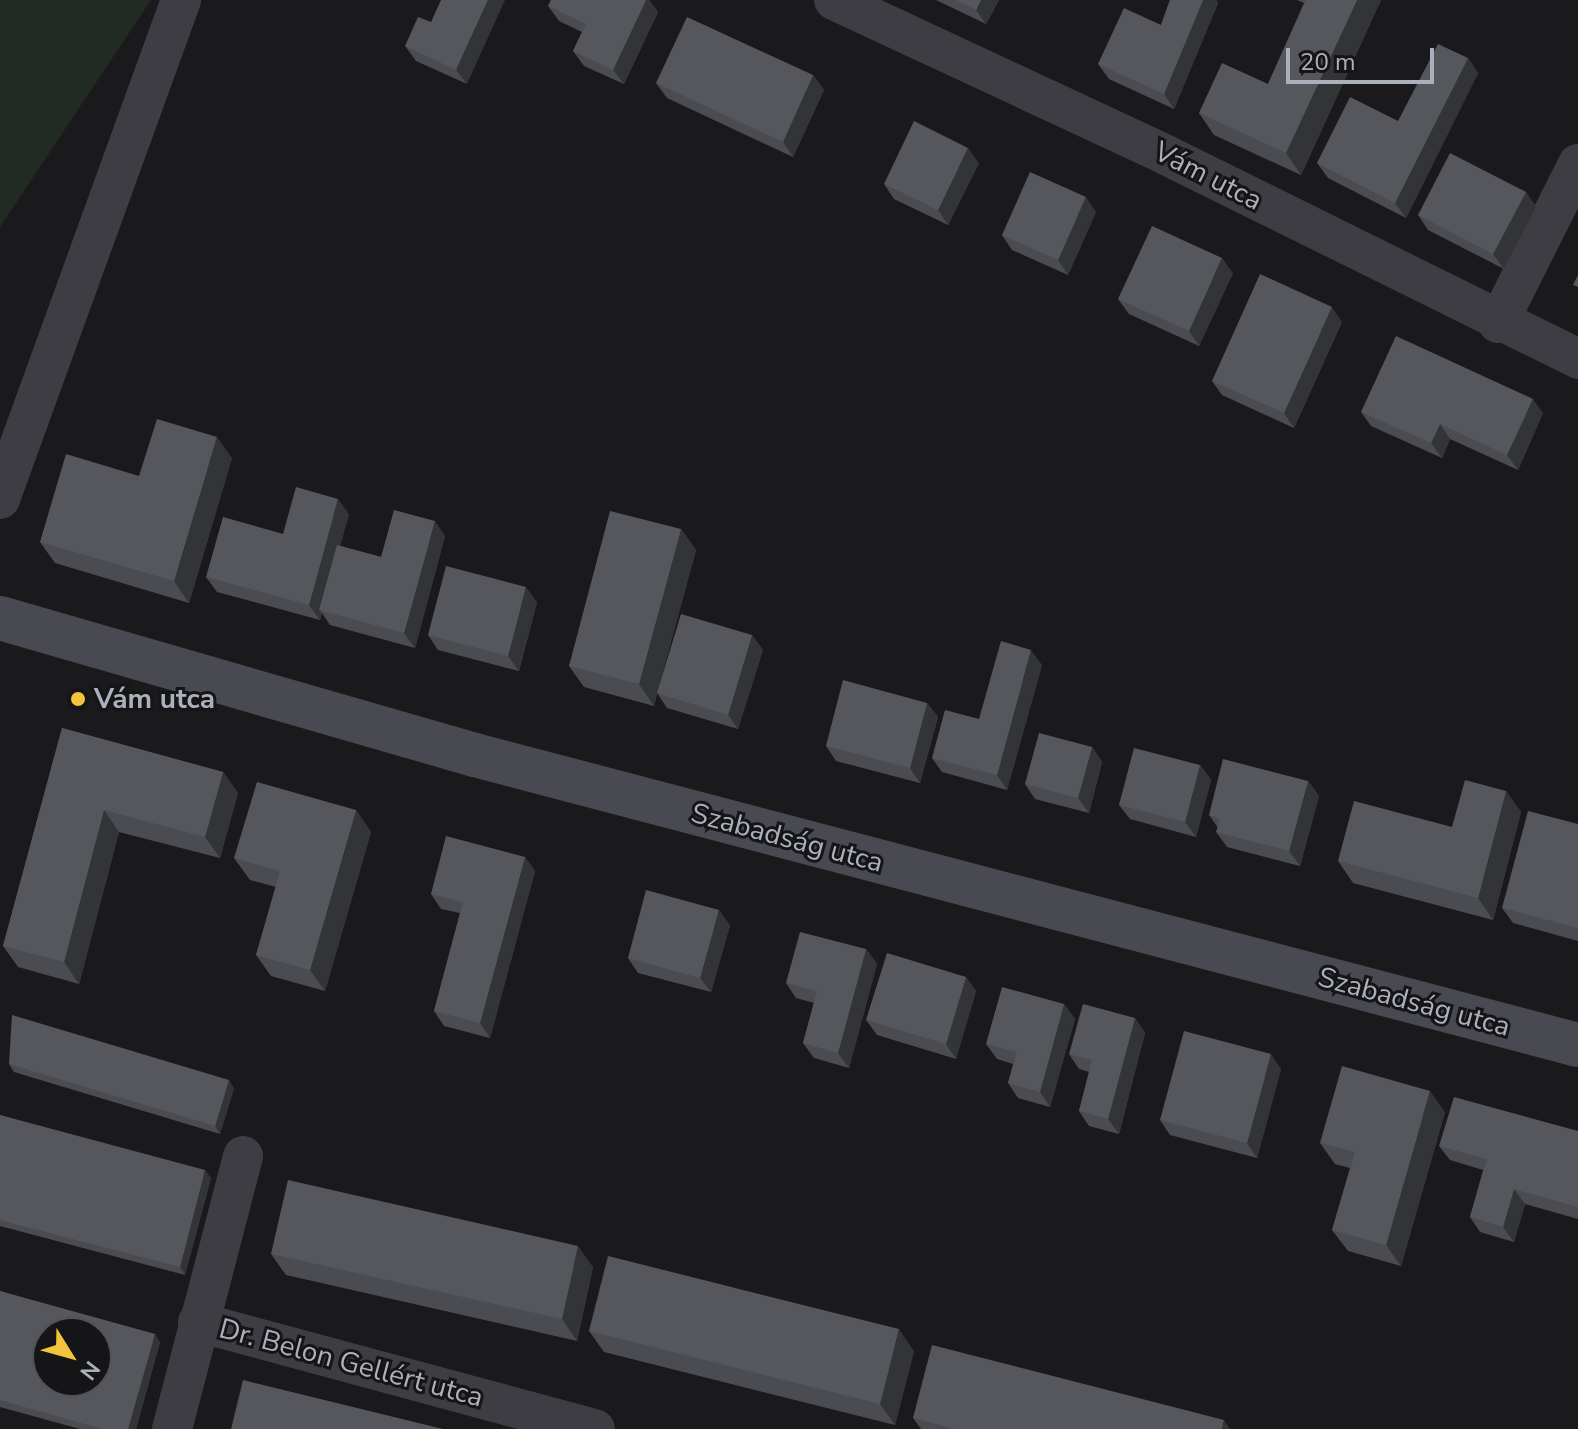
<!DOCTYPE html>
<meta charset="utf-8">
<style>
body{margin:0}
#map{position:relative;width:1578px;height:1429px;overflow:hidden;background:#1a1a1c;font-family:"Nunito Sans",sans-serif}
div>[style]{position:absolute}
.green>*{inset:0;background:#212a23}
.street>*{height:40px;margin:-20px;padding:0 20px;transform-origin:20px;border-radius:20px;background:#3d3d43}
.secondary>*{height:44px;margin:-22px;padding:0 22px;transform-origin:22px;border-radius:22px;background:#494a51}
.wall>*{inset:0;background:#4b4c51}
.shaded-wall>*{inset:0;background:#333437}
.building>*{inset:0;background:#56575c}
.dots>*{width:22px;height:22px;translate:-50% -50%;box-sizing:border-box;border:4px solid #151517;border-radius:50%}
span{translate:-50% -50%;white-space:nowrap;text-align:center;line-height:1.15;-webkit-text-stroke:6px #151517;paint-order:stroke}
.street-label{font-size:28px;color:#acb0bb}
.poi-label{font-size:28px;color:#acb0bb;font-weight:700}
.left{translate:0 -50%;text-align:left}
.north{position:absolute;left:32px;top:1317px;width:80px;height:80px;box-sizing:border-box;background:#151517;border:2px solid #515359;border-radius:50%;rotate:127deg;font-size:22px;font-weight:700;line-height:32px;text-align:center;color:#acb0bb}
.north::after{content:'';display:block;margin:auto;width:28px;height:36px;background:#f2c43c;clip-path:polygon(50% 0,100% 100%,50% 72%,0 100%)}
.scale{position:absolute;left:1286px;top:48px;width:148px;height:36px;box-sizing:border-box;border:4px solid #acb0bb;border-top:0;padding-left:10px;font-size:24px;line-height:28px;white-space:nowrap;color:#acb0bb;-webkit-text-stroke:6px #151517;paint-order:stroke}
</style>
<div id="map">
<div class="green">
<i style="clip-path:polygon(0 0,151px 0,0 227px)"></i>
</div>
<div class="street">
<i style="left:834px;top:0;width:369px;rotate:25deg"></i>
<i style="left:1168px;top:156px;width:458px;rotate:26.3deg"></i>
<i style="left:1498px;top:323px;width:178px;rotate:-63.3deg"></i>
<i style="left:0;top:499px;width:531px;rotate:-70.06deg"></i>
<i style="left:198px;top:1322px;width:411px;rotate:15.1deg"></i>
<i style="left:172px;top:1429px;width:282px;rotate:-75.4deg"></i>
</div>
<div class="secondary">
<i style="left:0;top:618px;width:494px;rotate:16.1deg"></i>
<i style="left:475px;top:755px;width:1140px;rotate:14.73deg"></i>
</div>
<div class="wall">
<i style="clip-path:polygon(551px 0,649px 0,658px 12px,624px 84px,584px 66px,573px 51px,582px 32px,559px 21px,548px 6px)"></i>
<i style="clip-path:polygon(936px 0,999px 0,986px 24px)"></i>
<i style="clip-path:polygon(1170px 0,1216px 0,1218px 3px,1174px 109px,1109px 79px,1098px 64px,1161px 25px)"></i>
<i style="clip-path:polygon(1297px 0,1381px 0,1301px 175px,1214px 135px,1199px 113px,1268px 84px,1304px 3px)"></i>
<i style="clip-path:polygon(431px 22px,467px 84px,416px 61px,405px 46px)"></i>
<i style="clip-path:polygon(1468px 58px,1478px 73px,1406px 218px,1328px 178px,1317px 163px,1398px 121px)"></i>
<i style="clip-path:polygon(813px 75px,824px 90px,793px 157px,667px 98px,656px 83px)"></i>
<i style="clip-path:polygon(979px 163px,948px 225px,894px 199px,884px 184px)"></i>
<i style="clip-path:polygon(1526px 192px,1536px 207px,1504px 269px,1428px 230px,1418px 215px)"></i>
<i style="clip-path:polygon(1096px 212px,1068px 275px,1012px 250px,1002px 235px)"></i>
<i style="clip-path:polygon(1233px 273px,1199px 346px,1129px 314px,1118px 299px)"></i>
<i style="clip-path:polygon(1342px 322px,1294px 428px,1222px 395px,1212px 381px)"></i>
<i style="clip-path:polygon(1361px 412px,1543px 413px,1518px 470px,1450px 439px,1442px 458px,1371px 426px)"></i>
<i style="clip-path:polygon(232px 458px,189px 603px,55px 563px,40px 542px)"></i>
<i style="clip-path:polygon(349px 514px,340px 546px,381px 557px,445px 536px,415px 648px,330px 625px,322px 613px,320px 620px,217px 592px,206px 577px,283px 534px)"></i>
<i style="clip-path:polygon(681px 529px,696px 550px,659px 685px,752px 635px,763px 650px,738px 729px,667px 708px,657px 693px,654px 706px,584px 687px,569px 666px)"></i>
<i style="clip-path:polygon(537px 602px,519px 671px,438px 650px,428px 635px)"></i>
<i style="clip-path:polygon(1042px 665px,1007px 790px,942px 772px,932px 758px,979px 719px)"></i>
<i style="clip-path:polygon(927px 703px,938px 717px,920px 783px,836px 761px,826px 746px)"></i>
<i style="clip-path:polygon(62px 728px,223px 772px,238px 793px,220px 858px,119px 832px,79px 984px,18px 967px,3px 946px)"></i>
<i style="clip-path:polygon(1092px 747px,1102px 762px,1089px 813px,1035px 799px,1025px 784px)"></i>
<i style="clip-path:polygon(1200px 765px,1211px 780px,1196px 837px,1130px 819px,1119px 805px)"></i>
<i style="clip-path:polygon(1308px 781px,1319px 796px,1300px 866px,1227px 847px,1216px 832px,1218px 828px,1209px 815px)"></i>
<i style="clip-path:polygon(1506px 791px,1521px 812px,1493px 920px,1353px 883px,1338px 861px,1452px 827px)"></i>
<i style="clip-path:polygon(356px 810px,371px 832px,325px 991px,271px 976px,256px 955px,276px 887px,250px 880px,234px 858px)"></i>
<i style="clip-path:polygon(1578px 824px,1578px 941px,1513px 923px,1502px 908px)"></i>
<i style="clip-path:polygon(525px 857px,535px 871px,490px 1038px,444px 1026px,434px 1011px,460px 913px,441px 909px,431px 894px)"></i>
<i style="clip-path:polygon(730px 925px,711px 992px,638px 973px,628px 958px)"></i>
<i style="clip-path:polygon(866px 949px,877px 964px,849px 1068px,814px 1058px,803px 1043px,814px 1003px,796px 998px,786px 983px)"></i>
<i style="clip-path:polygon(966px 977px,976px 991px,956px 1059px,877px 1035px,866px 1020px)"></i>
<i style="clip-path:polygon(1064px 1004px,1075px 1019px,1050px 1107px,1018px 1098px,1008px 1083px,1013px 1064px,997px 1059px,986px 1044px)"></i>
<i style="clip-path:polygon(1135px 1018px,1145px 1033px,1119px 1134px,1089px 1126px,1079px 1111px,1089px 1072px,1079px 1069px,1069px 1054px)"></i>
<i style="clip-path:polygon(9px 1064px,234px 1088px,220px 1134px,14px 1072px)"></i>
<i style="clip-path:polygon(1281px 1069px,1257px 1158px,1170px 1135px,1160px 1120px)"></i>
<i style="clip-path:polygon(1445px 1112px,1401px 1266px,1348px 1251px,1332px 1230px,1350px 1168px,1335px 1164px,1320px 1143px)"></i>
<i style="clip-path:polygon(0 1115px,211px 1178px,185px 1275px,0 1226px)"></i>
<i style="clip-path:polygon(1578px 1131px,1578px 1219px,1525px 1204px,1514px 1242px,1480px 1232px,1470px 1217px,1483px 1170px,1450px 1160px,1439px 1146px)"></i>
<i style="clip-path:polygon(271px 1254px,593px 1267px,577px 1341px,286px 1275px)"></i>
<i style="clip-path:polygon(0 1291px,160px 1342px,136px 1429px,80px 1429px,0 1407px)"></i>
<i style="clip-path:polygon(589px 1331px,914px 1351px,895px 1425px,604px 1352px)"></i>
<i style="clip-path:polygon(913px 1418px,1230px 1429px,921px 1429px)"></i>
</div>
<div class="shaded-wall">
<i style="clip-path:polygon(488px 0,505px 0,467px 84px,456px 70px)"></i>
<i style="clip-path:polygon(646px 0,649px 0,658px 12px,624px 84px,613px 70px)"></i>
<i style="clip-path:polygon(981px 0,999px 0,986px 24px,976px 10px)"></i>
<i style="clip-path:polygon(1203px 0,1216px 0,1218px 3px,1174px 109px,1164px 94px)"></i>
<i style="clip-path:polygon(1357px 0,1381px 0,1301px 175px,1286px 153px)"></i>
<i style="clip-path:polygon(1468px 58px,1478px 73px,1406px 218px,1395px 203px)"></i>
<i style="clip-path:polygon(813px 75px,824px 90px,793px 157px,783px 142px)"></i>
<i style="clip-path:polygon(968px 148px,979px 163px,948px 225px,938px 210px)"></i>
<i style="clip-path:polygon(1526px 192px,1536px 207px,1504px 269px,1493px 254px)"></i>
<i style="clip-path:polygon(1086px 197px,1096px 212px,1068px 275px,1058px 260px)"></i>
<i style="clip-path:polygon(1222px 258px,1233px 273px,1199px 346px,1189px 331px)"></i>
<i style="clip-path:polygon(1332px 307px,1342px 322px,1294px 428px,1284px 413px)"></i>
<i style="clip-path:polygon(1533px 399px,1543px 413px,1518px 470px,1507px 455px)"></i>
<i style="clip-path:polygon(1440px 424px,1450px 439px,1442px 458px,1431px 443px)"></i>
<i style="clip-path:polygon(217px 437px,232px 458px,189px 603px,174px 581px)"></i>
<i style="clip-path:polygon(338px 499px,349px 514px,322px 611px,319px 610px,322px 613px,320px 620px,309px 605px)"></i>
<i style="clip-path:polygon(435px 521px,445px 536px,415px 648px,404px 633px)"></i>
<i style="clip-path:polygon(681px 529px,696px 550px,654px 706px,639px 684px)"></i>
<i style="clip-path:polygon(526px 587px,537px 602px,519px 671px,508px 656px)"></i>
<i style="clip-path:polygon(752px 635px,763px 650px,738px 729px,728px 715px)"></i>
<i style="clip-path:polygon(1031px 650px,1042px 665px,1007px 790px,997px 775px)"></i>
<i style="clip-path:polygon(927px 703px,938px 717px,920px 783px,910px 768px)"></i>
<i style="clip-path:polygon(1092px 747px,1102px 762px,1089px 813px,1078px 798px)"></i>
<i style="clip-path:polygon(1200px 765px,1211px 780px,1196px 837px,1185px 822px)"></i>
<i style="clip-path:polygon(223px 772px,238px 793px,220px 858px,205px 837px)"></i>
<i style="clip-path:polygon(1308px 781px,1319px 796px,1300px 866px,1289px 851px)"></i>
<i style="clip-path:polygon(1506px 791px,1521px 812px,1493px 920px,1478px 898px)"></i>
<i style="clip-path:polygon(104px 810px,119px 832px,79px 984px,64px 962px)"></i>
<i style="clip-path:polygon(356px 810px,371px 832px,325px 991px,310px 970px)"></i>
<i style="clip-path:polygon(525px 857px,535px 871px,490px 1038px,480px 1023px)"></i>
<i style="clip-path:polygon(719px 910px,730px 925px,711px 992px,700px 978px)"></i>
<i style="clip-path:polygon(866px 949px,877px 964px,849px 1068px,838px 1053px)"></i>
<i style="clip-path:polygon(966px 977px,976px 991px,956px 1059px,946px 1044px)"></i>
<i style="clip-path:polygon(1064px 1004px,1075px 1019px,1050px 1107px,1040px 1092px)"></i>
<i style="clip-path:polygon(1135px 1018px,1145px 1033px,1119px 1134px,1108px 1119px)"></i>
<i style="clip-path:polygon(1271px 1054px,1281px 1069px,1257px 1158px,1247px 1143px)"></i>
<i style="clip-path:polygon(229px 1080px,234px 1088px,220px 1134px,215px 1126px)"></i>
<i style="clip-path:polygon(1430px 1091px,1445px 1112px,1401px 1266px,1386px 1245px)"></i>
<i style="clip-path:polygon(205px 1170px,211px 1178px,185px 1275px,180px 1267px)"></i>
<i style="clip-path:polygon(1514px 1189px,1525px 1204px,1514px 1242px,1503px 1227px)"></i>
<i style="clip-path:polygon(578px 1246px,593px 1267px,577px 1341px,562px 1319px)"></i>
<i style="clip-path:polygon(899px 1329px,914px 1351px,895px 1425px,880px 1404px)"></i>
<i style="clip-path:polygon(155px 1334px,160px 1342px,136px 1429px,128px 1429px)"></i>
<i style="clip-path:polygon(1224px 1420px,1230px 1429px,1222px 1429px)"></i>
</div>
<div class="building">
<i style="clip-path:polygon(441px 0,488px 0,456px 70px,405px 46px,418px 17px,431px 22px)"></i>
<i style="clip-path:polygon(551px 0,646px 0,613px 70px,573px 51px,586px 24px,548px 6px)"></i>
<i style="clip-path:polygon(956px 0,981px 0,976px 10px)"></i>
<i style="clip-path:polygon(1170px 0,1203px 0,1164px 94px,1098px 64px,1124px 8px,1161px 25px)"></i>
<i style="clip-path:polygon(1306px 0,1357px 0,1286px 153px,1199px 113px,1222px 63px,1268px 84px)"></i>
<i style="clip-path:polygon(687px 17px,813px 75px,783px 142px,656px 83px)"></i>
<i style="clip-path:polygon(1438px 44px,1468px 58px,1395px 203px,1317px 163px,1350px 97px,1398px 121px)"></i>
<i style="clip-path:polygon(914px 121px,968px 148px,938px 210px,884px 184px)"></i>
<i style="clip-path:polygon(1450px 153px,1526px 192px,1493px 254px,1418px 215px)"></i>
<i style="clip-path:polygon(1030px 172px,1086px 197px,1058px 260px,1002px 235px)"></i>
<i style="clip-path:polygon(1152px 226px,1222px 258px,1189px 331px,1118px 299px)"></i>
<i style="clip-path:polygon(1260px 274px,1332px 307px,1284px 413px,1212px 381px)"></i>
<i style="clip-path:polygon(1578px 275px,1578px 287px,1573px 285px)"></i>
<i style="clip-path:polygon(1396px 336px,1533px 399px,1507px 455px,1440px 424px,1431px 443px,1361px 412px)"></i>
<i style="clip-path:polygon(157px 419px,217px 437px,174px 581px,40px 542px,66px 454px,139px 476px)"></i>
<i style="clip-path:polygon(296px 487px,338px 499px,309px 605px,206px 577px,223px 517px,283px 534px)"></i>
<i style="clip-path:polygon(394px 510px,435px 521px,404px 633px,319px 610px,337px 545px,381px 557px)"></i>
<i style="clip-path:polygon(610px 511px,681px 529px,639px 684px,569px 666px)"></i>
<i style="clip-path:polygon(446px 566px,526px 587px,508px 656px,428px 635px)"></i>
<i style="clip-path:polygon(681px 614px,752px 635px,728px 715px,657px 693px)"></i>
<i style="clip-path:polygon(1001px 641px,1031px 650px,997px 775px,932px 758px,945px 710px,979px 719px)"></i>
<i style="clip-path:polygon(843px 680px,927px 703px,910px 768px,826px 746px)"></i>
<i style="clip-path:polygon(62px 728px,223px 772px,205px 837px,104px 810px,64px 962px,3px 946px)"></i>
<i style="clip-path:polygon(1039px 733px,1092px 747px,1078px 798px,1025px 784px)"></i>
<i style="clip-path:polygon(1134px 748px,1200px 765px,1185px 822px,1119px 805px)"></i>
<i style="clip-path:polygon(1223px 759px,1308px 781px,1289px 851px,1216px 832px,1220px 819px,1209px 815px)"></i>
<i style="clip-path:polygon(1465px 780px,1506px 791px,1478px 898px,1338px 861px,1354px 801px,1452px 827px)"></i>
<i style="clip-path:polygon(257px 782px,356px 810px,310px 970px,256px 955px,280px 871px,234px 858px)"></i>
<i style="clip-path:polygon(1528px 811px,1578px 824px,1578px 928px,1502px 908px)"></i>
<i style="clip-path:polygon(446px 836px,525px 857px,480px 1023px,434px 1011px,463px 902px,431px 894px)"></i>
<i style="clip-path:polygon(646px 890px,719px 910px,700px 978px,628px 958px)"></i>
<i style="clip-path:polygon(800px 932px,866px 949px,838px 1053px,803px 1043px,817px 991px,786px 983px)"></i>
<i style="clip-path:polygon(887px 953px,966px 977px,946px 1044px,866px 1020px)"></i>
<i style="clip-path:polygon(1002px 987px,1064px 1004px,1040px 1092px,1008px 1083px,1017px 1052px,986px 1044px)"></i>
<i style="clip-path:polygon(1083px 1004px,1135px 1018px,1108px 1119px,1079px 1111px,1092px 1060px,1069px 1054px)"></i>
<i style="clip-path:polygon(12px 1015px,229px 1080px,215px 1126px,9px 1064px)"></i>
<i style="clip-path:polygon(1184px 1031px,1271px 1054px,1247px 1143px,1160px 1120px)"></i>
<i style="clip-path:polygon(1342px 1066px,1430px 1091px,1386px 1245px,1332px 1230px,1355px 1152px,1320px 1143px)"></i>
<i style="clip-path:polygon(1454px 1097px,1578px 1131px,1578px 1207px,1514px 1189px,1503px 1227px,1470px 1217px,1487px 1159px,1439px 1146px)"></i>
<i style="clip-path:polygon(0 1115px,205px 1170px,180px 1267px,0 1220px)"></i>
<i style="clip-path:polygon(288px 1180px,578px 1246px,562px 1319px,271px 1254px)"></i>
<i style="clip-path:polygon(608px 1256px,899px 1329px,880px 1404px,589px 1331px)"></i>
<i style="clip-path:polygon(evenodd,0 1291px,155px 1334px,128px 1429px,102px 1429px,0 1400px,0 1291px,48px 1333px,96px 1333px,96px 1381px,48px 1381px,48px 1333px)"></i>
<i style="clip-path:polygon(932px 1345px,1224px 1420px,1222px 1429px,955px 1429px,913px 1418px)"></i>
<i style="clip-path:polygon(243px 1380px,443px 1429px,231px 1429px)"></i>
</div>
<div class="dots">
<i style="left:78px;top:699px;background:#f2c43c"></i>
</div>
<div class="street-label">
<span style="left:1208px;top:176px;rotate:27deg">Vám utca</span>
<span style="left:787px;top:838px;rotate:15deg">Szabadság utca</span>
<span style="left:1414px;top:1002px;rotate:15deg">Szabadság utca</span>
<span style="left:351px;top:1363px;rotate:15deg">Dr. Belon Gellért utca</span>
</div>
<div class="poi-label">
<span class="left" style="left:94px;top:699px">Vám utca</span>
</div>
<div class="north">N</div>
<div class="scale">20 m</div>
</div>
